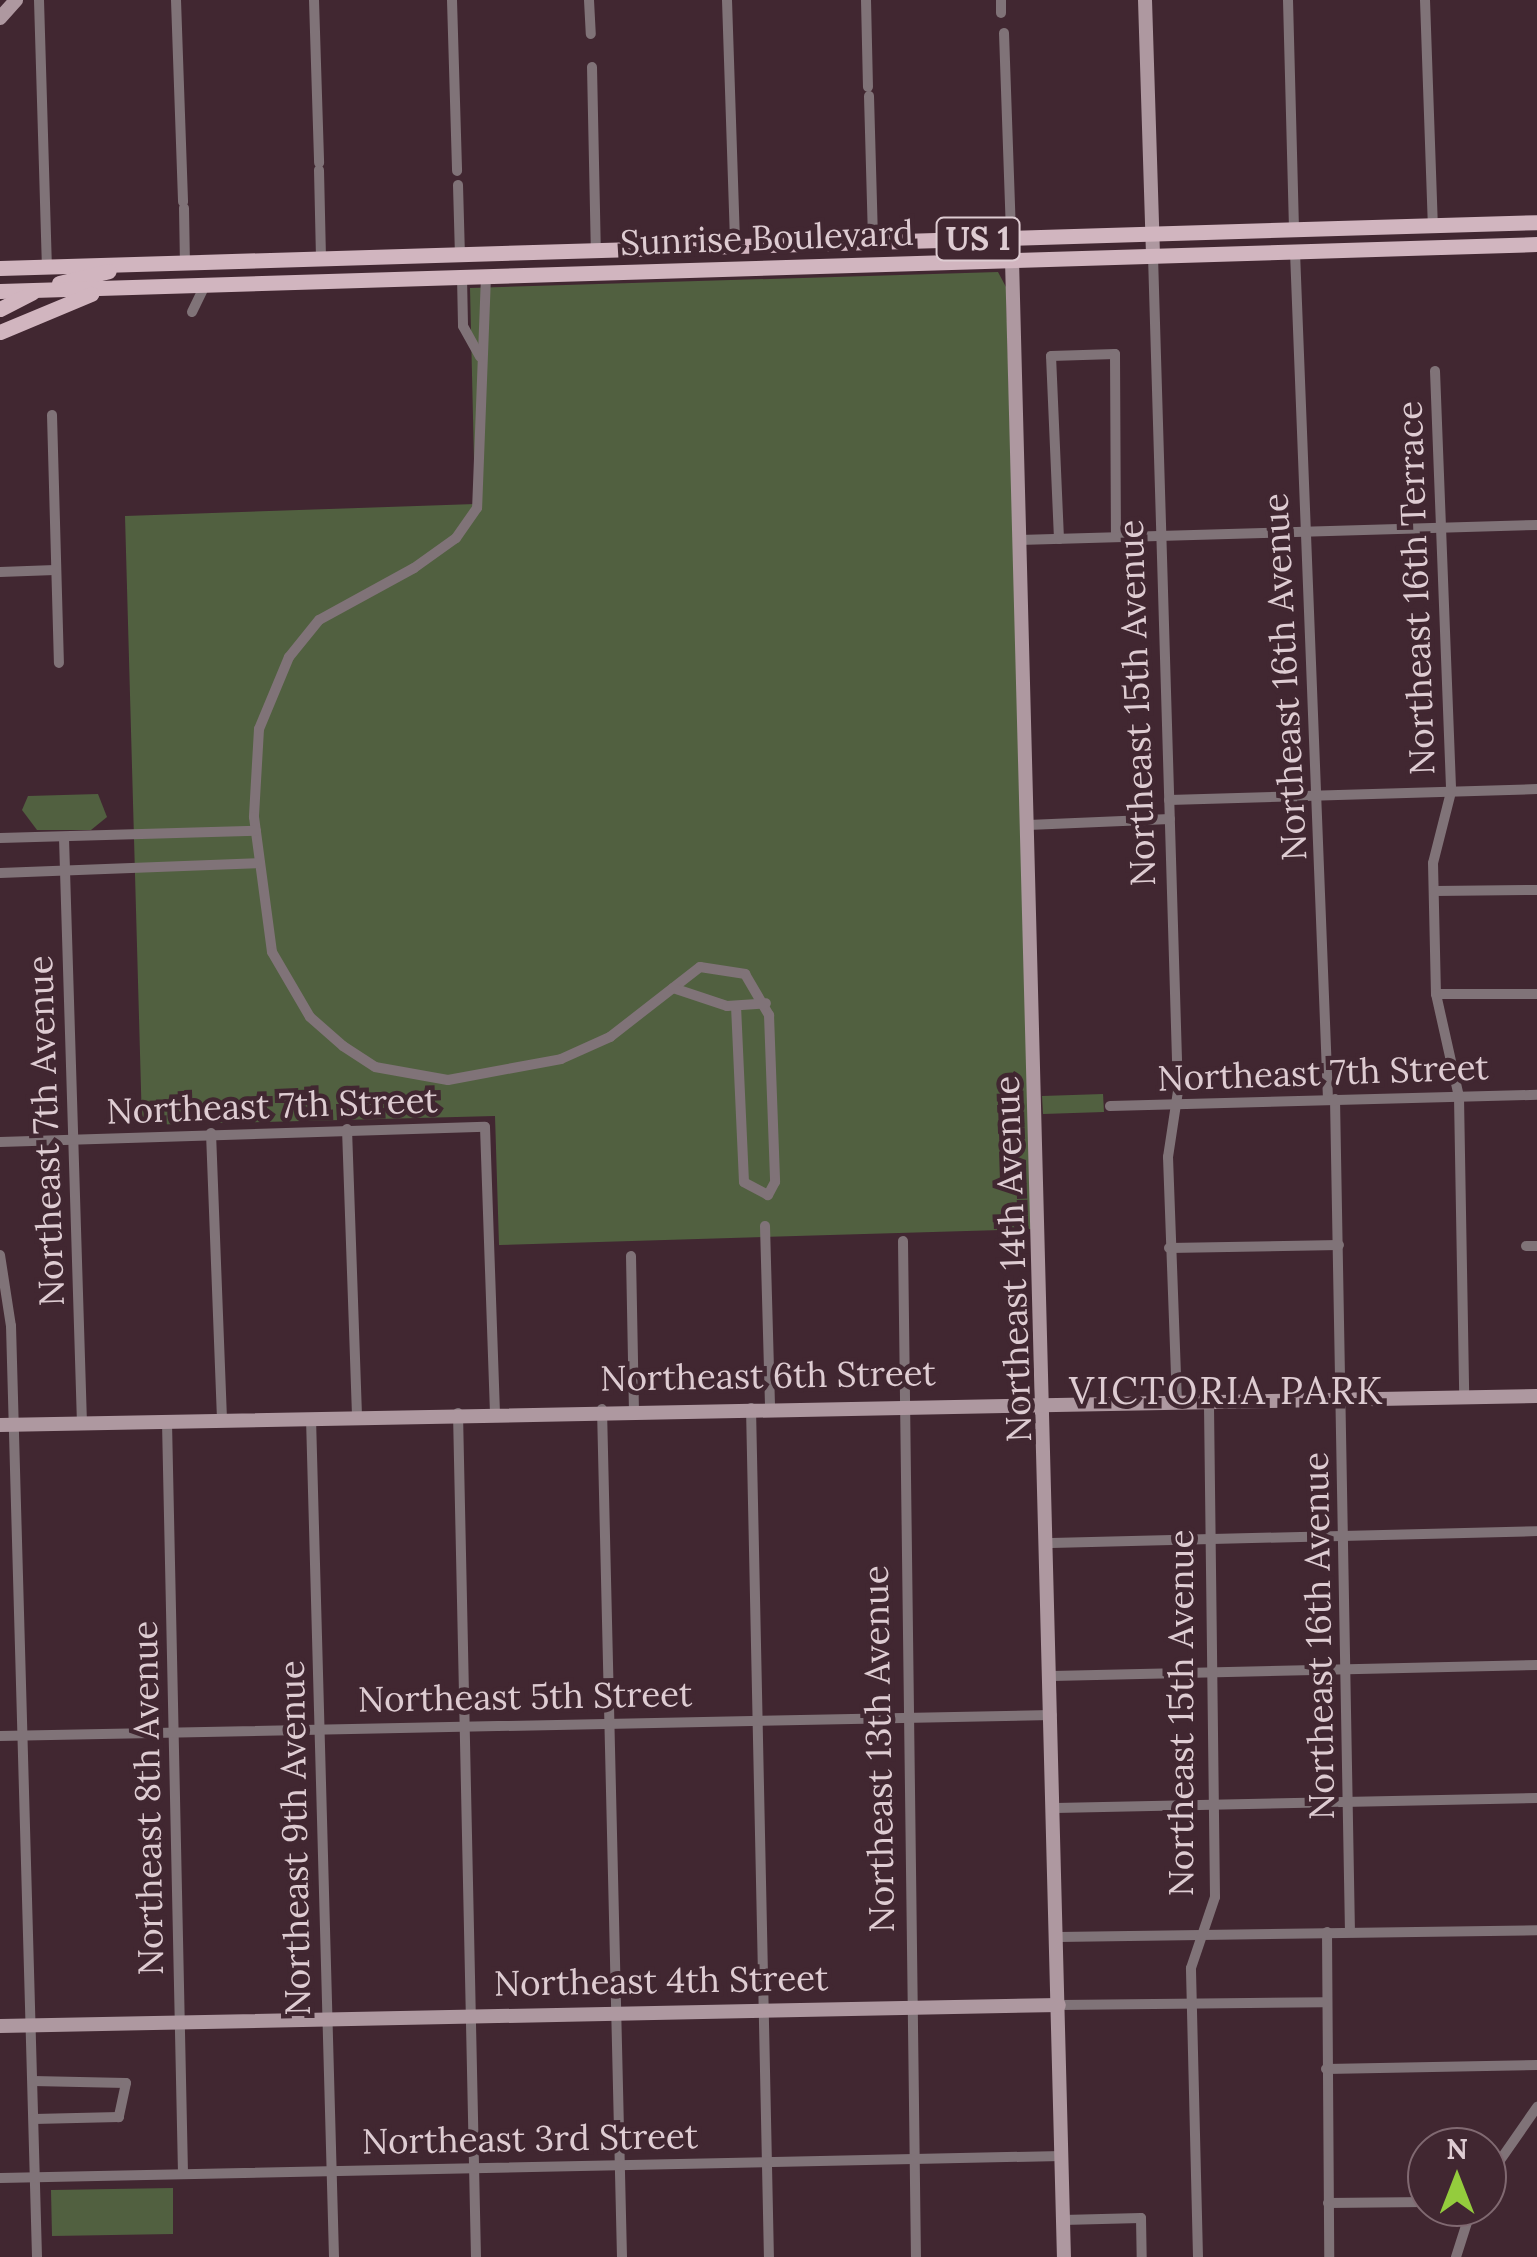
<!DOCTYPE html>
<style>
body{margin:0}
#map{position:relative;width:1537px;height:2257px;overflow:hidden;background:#412731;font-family:Lora,serif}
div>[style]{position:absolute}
.green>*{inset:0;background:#516040}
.street>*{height:10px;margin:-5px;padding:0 5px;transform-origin:5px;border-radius:5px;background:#807378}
.secondary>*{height:14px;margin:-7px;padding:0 7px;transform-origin:7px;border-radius:7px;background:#ae98a0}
.primary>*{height:15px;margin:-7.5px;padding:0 7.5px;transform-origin:7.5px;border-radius:7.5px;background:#d1b5bf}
span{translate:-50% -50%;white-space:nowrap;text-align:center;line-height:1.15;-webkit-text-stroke:9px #412731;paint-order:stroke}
.shield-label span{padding:2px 8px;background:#412731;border:2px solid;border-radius:8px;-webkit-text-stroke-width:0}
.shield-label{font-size:32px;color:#deccd2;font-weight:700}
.street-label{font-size:35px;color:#deccd2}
.neighbourhood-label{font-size:38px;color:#deccd2;letter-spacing:2.5px}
.north{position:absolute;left:1407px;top:2127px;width:100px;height:100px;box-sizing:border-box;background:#412731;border:2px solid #806971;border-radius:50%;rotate:0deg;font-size:28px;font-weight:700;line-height:40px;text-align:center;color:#deccd2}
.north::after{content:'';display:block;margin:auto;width:35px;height:45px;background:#94cc3d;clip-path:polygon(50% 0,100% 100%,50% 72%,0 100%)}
</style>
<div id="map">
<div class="green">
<i style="clip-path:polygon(998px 272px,1006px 287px,1033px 1229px,499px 1245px,495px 1116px,142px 1125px,125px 516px,475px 504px,470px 288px)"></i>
<i style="clip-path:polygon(98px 794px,107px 817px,91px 830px,37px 830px,22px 810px,28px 796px)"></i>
<i style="clip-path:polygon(1103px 1094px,1104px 1112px,1043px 1114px,1042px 1096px)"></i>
<i style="clip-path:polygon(173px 2188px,173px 2234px,52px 2236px,51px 2190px)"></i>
</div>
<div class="street">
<i style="left:39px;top:0;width:265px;rotate:88.3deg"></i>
<i style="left:176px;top:0;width:202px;rotate:88deg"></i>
<i style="left:314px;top:0;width:163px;rotate:88.2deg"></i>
<i style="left:452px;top:0;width:171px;rotate:88.3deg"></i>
<i style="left:589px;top:0;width:34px;rotate:87deg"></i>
<i style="left:727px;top:0;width:246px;rotate:88.1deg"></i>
<i style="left:866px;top:0;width:87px;rotate:88.7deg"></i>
<i style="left:1288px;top:0;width:229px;rotate:88.5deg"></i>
<i style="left:1425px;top:0;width:225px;rotate:88deg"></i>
<i style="left:1001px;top:13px;width:13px;rotate:-90deg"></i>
<i style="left:1004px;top:33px;width:205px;rotate:88deg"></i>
<i style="left:592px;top:67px;width:184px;rotate:88.8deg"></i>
<i style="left:869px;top:96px;width:146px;rotate:88.4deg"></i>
<i style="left:319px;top:170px;width:90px;rotate:88.7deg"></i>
<i style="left:458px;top:185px;width:70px;rotate:88.4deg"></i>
<i style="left:184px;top:208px;width:55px;rotate:89deg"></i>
<i style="left:1295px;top:252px;width:848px;rotate:87.77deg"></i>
<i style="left:1153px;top:256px;width:835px;rotate:88.29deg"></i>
<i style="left:1178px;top:1091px;width:67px;rotate:98.6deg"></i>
<i style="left:1168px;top:1157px;width:246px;rotate:87.9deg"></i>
<i style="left:486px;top:276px;width:232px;rotate:92.2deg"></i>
<i style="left:477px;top:508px;width:37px;rotate:125deg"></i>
<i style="left:456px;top:538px;width:52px;rotate:144.5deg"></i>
<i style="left:414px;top:568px;width:108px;rotate:151.3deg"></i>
<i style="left:319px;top:620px;width:48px;rotate:129deg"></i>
<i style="left:289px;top:657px;width:78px;rotate:112.6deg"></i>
<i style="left:259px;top:729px;width:88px;rotate:93.3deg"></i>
<i style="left:254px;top:817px;width:136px;rotate:82.4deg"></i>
<i style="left:272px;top:952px;width:75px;rotate:59.7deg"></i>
<i style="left:310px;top:1017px;width:44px;rotate:41.3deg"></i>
<i style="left:343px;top:1046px;width:38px;rotate:33deg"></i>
<i style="left:375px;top:1067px;width:74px;rotate:10.1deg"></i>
<i style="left:448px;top:1080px;width:115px;rotate:-10.5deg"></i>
<i style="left:561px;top:1059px;width:54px;rotate:-24.2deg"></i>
<i style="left:610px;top:1037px;width:114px;rotate:-37.9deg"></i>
<i style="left:700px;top:967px;width:46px;rotate:8.8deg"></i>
<i style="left:745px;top:974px;width:48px;rotate:59.7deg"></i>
<i style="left:769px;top:1015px;width:167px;rotate:87.9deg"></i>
<i style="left:775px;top:1182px;width:15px;rotate:118deg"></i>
<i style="left:768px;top:1195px;width:27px;rotate:-152deg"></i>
<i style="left:744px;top:1182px;width:176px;rotate:-92.6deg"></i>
<i style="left:462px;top:277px;width:49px;rotate:88.8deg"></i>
<i style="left:463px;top:326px;width:35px;rotate:61deg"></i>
<i style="left:192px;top:312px;width:30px;rotate:-64deg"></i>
<i style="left:1435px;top:371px;width:421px;rotate:87.8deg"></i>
<i style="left:1451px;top:792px;width:73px;rotate:104.2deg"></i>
<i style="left:1433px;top:863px;width:131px;rotate:88.7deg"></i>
<i style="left:1436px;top:994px;width:106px;rotate:77.4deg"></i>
<i style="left:1459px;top:1097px;width:301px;rotate:89deg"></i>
<i style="left:52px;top:415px;width:248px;rotate:88.4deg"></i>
<i style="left:1059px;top:539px;width:183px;rotate:-92.5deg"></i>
<i style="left:1051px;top:356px;width:64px;rotate:-1.8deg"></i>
<i style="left:1115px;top:354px;width:183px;rotate:89.7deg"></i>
<i style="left:1019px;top:540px;width:518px;rotate:-1.66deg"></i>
<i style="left:0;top:572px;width:55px;rotate:-2.1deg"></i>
<i style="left:1169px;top:800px;width:368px;rotate:-1.7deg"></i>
<i style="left:1028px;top:825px;width:142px;rotate:-2.4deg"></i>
<i style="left:0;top:838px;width:256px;rotate:-1.6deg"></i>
<i style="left:64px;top:838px;width:585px;rotate:88.24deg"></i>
<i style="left:0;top:873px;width:260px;rotate:-2.2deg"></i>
<i style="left:1434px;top:891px;width:103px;rotate:-0.6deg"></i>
<i style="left:673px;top:988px;width:57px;rotate:18.4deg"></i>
<i style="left:727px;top:1006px;width:39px;rotate:-4deg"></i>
<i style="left:1436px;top:994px;width:101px"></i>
<i style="left:1335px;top:1099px;width:832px;rotate:88.97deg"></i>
<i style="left:1110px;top:1106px;width:427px;rotate:-1.5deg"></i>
<i style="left:347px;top:1129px;width:287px;rotate:88deg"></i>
<i style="left:211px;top:1133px;width:288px;rotate:87.8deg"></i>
<i style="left:0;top:1142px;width:485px;rotate:-1.8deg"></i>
<i style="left:485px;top:1127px;width:285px;rotate:88deg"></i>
<i style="left:765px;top:1226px;width:179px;rotate:88.4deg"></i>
<i style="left:903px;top:1241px;width:1016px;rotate:89.27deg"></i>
<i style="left:1526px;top:1246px;width:11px"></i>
<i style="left:1169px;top:1248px;width:170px;rotate:-1deg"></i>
<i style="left:0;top:1255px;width:72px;rotate:81.2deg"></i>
<i style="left:11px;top:1326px;width:931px;rotate:88.4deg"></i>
<i style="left:631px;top:1256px;width:152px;rotate:88.9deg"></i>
<i style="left:751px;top:1408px;width:849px;rotate:88.79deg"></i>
<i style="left:602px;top:1409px;width:848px;rotate:88.65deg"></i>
<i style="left:458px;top:1413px;width:844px;rotate:88.78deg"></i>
<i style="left:311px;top:1418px;width:839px;rotate:88.43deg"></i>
<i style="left:167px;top:1422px;width:752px;rotate:88.78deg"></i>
<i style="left:1051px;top:1543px;width:486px;rotate:-1.4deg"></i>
<i style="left:1052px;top:1676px;width:485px;rotate:-1.3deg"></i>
<i style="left:0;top:1736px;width:1052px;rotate:-1.14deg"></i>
<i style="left:1055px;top:1808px;width:482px;rotate:-1.2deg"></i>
<i style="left:1327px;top:1932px;width:325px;rotate:89.6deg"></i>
<i style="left:1058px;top:1937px;width:479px;rotate:-0.8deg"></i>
<i style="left:1059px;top:2005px;width:265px;rotate:-0.6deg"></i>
<i style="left:1326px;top:2069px;width:211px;rotate:-1.1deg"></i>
<i style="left:33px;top:2081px;width:93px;rotate:1.2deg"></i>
<i style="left:126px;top:2083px;width:35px;rotate:102deg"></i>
<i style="left:119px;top:2117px;width:85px;rotate:178.7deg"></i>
<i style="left:0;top:2178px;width:1062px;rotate:-1.19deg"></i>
<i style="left:1487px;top:2179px;width:88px;rotate:-55.2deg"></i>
<i style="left:1328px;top:2203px;width:99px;rotate:-0.6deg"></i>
<i style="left:1063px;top:2220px;width:78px;rotate:-1.5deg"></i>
<i style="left:1141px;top:2218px;width:39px;rotate:89deg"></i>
<i style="left:1198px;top:2257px;width:289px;rotate:-91.4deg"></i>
<i style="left:1191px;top:1968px;width:75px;rotate:-71.3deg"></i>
<i style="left:1215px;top:1897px;width:494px;rotate:-90.7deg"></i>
<i style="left:1456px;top:2257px;width:52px;rotate:-72.3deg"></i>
</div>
<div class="secondary">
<i style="left:1145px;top:0;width:256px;rotate:88.2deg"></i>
<i style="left:0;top:18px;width:24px;rotate:-48deg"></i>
<i style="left:1012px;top:260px;width:1998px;rotate:88.51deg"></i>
<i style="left:0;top:1425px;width:1537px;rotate:-1.08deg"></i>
<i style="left:0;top:2026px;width:1059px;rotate:-1.14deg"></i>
</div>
<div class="primary">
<i style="left:0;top:268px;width:1538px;rotate:-1.71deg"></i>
<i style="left:59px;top:283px;width:51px;rotate:-13.5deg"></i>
<i style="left:0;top:291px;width:1538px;rotate:-1.75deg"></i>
<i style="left:0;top:309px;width:36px;rotate:-27deg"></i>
<i style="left:0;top:332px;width:99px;rotate:-22.7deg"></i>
</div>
<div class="shield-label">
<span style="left:978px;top:239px">US 1</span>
</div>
<div class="street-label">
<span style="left:767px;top:238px;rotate:-2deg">Sunrise Boulevard</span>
<span style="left:1416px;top:588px;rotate:-92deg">Northeast 16th Terrace</span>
<span style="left:1285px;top:677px;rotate:-93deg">Northeast 16th Avenue</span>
<span style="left:1137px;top:703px;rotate:-92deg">Northeast 15th Avenue</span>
<span style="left:1323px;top:1073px;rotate:-2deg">Northeast 7th Street</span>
<span style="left:272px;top:1106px;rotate:-2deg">Northeast 7th Street</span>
<span style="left:46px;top:1131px;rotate:-92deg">Northeast 7th Avenue</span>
<span style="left:1013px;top:1259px;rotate:-92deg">Northeast 14th Avenue</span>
<span style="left:768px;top:1376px;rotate:-1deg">Northeast 6th Street</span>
<span style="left:1319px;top:1636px;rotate:-91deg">Northeast 16th Avenue</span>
<span style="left:525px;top:1697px;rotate:-1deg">Northeast 5th Street</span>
<span style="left:1181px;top:1713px;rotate:-90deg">Northeast 15th Avenue</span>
<span style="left:879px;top:1749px;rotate:-91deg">Northeast 13th Avenue</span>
<span style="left:148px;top:1798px;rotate:-91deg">Northeast 8th Avenue</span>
<span style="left:295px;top:1838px;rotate:-91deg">Northeast 9th Avenue</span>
<span style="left:661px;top:1981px;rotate:-1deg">Northeast 4th Street</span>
<span style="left:530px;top:2139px;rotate:-1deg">Northeast 3rd Street</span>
</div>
<div class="neighbourhood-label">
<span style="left:1227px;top:1391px">VICTORIA PARK</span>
</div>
<div class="north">N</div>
</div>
